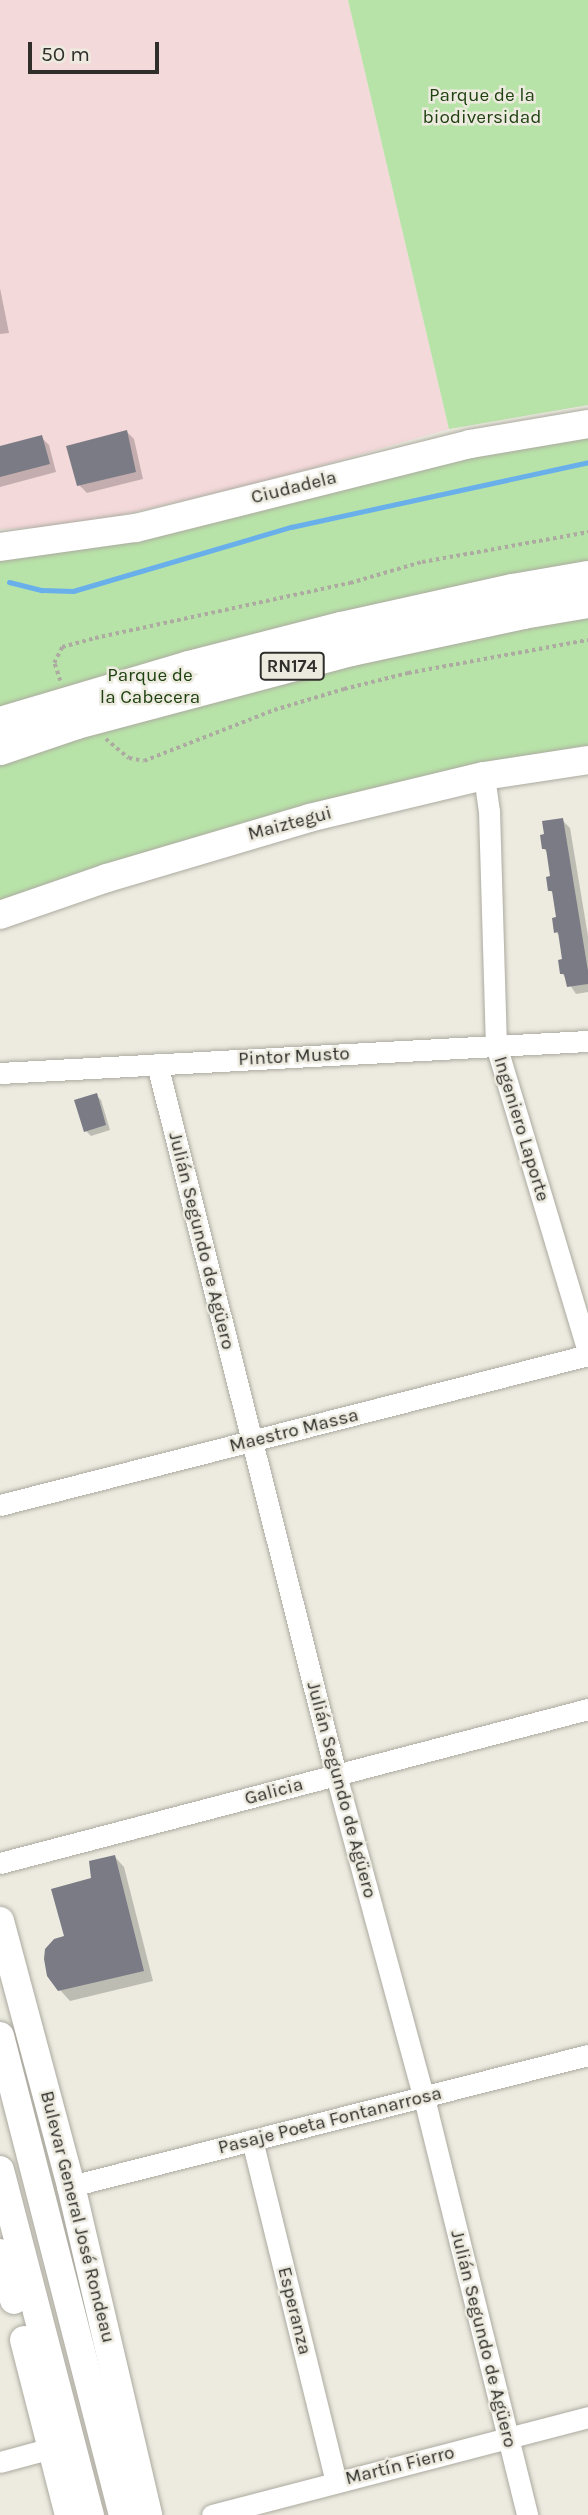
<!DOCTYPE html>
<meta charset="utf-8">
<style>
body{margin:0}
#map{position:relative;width:588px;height:2515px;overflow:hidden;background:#edebe0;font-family:Karla,sans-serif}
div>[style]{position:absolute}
.industrial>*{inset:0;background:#f4d9da}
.green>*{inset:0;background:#b8e3a8}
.shadow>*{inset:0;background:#0003}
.stream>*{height:5px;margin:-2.5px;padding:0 2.5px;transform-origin:2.5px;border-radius:2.5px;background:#69b0eb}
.building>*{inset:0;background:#7a7b84}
.path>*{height:3.5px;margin-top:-1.75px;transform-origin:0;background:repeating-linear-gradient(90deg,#acaaa1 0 3.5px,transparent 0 7px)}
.roads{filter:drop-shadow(0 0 2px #acaaa0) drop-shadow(0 0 2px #acaaa0)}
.minor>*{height:21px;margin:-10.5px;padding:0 10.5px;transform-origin:10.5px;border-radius:10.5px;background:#fff}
.major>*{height:28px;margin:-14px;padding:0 14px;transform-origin:14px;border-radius:14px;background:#fff}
.bridges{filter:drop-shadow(0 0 2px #acaaa0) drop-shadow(0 0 2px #acaaa0)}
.highway-bridge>*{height:32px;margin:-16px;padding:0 16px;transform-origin:16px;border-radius:16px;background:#fff}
span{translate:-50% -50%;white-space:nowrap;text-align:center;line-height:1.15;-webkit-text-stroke:5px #edebe0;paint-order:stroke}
.shield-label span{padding:2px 5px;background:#edebe0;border:2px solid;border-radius:5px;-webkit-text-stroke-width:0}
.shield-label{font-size:18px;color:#2f2e2a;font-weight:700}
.park-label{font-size:19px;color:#204211}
.street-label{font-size:19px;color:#2f2e2a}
.scale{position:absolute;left:28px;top:42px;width:131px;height:32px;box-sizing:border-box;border:4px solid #2f2e2a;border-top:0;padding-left:9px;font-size:21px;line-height:24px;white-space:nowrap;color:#2f2e2a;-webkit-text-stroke:5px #edebe0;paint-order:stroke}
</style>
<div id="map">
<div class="industrial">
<i style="clip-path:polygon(0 0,348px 0,449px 429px,285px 476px,76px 526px,0 529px)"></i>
</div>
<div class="green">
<i style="clip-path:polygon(348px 0,588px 0,588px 405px,449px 429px)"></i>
<i style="clip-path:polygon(588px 424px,588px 760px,484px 776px,0 915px,0 547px)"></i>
</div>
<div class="shadow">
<i style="clip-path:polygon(0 288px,9px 333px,0 334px)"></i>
<i style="clip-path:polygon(127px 432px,134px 439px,143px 479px,87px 493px,79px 485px)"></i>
<i style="clip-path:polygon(41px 437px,49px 445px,56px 472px,0 487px,0 448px)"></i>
<i style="clip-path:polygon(562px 820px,570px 828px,588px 936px,588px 992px,576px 994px,562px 973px,564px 961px,561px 937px,556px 932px,558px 919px,555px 895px,550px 890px,552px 877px,548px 853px,544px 849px)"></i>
<i style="clip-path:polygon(96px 1095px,101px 1100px,110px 1130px,91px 1136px,86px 1131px)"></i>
<i style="clip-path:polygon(114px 1856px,124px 1867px,153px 1981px,70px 2001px,60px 1990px,66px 1937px)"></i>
</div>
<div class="stream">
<i style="left:9px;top:582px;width:34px;rotate:14deg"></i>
<i style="left:42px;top:590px;width:31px;rotate:2deg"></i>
<i style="left:73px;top:591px;width:227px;rotate:-16.4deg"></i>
<i style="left:291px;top:527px;width:304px;rotate:-12.3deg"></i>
</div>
<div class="building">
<i style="clip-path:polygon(127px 430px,136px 472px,77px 486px,66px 446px)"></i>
<i style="clip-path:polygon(42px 435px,50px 464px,0 477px,0 446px)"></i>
<i style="clip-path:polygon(563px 818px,588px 971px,588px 984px,567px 987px,564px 974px,560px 974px,558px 960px,562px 959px,558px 932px,554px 933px,552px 918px,556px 917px,552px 891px,548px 891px,546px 877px,550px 876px,546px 849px,542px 849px,540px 835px,544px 834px,542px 821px)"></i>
<i style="clip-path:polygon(97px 1093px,106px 1125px,84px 1132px,74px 1100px)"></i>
<i style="clip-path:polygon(115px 1855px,144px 1971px,58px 1991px,47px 1976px,44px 1959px,45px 1949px,54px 1939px,64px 1936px,51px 1889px,91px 1878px,89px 1861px)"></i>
</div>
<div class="path">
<i style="left:60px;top:681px;width:19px;rotate:-108deg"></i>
<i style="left:54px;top:663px;width:18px;rotate:-63deg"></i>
<i style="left:62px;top:647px;width:34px;rotate:-15deg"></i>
<i style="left:95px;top:638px;width:261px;rotate:-12.2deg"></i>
<i style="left:350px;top:583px;width:75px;rotate:-16.3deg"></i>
<i style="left:422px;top:562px;width:169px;rotate:-10.2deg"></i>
<i style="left:106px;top:739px;width:30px;rotate:40deg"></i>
<i style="left:129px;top:758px;width:15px;rotate:11deg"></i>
<i style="left:144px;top:761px;width:140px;rotate:-21.4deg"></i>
<i style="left:274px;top:710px;width:73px;rotate:-16.7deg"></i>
<i style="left:344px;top:689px;width:66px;rotate:-14deg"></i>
<i style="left:408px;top:673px;width:183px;rotate:-10.4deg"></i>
</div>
<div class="roads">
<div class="minor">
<i style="left:484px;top:776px;width:35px;rotate:82deg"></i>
<i style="left:489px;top:811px;width:234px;rotate:88.3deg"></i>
<i style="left:496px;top:1045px;width:320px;rotate:73.3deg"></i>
<i style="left:157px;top:1064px;width:733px;rotate:75.87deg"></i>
<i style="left:336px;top:1775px;width:335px;rotate:74.8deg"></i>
<i style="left:424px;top:2098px;width:430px;rotate:76.1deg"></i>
<i style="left:0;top:1073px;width:589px;rotate:-3.12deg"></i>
<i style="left:0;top:1505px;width:607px;rotate:-14.31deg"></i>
<i style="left:0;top:1863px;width:608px;rotate:-14.68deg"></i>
<i style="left:252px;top:2140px;width:352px;rotate:76.2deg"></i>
<i style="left:71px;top:2186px;width:533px;rotate:-14.22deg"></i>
<i style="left:0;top:2462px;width:54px;rotate:-15.1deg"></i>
<i style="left:212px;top:2515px;width:389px;rotate:-14.6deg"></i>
</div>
<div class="major">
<i style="left:0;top:547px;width:137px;rotate:-8deg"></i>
<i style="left:136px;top:528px;width:344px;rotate:-14.1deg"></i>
<i style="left:470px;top:444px;width:120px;rotate:-9.6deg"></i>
<i style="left:0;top:915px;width:113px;rotate:-19.1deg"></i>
<i style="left:107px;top:878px;width:211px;rotate:-16.5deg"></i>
<i style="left:309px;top:818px;width:180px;rotate:-13.5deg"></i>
<i style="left:484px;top:776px;width:105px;rotate:-8.7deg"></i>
<i style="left:0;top:1921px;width:274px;rotate:75deg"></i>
<i style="left:71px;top:2186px;width:338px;rotate:76.8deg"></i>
<i style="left:0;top:2036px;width:495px;rotate:75.6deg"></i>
<i style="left:0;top:2170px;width:357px;rotate:75.4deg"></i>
<i style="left:0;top:2253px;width:49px;rotate:73.4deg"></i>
<i style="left:24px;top:2340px;width:181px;rotate:75.6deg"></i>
</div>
</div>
<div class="bridges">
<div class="highway-bridge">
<i style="left:0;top:723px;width:197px;rotate:-16.5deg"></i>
<i style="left:189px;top:667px;width:157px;rotate:-14.4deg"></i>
<i style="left:341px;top:628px;width:176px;rotate:-12.5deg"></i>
<i style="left:513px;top:590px;width:76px;rotate:-9.8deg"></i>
<i style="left:0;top:749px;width:81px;rotate:-18.7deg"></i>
<i style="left:77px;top:723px;width:284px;rotate:-14.9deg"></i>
<i style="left:351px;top:650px;width:176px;rotate:-12.1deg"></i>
<i style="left:523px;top:613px;width:66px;rotate:-9.6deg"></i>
</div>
</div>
<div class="shield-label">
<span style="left:292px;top:666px">RN174</span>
</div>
<div class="park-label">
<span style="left:482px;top:107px">Parque de la<br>biodiversidad</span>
<span style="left:150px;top:687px">Parque de<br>la Cabecera</span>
</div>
<div class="street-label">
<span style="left:294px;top:488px;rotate:-14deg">Ciudadela</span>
<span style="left:290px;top:824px;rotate:-15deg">Maiztegui</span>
<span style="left:294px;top:1057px;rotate:-3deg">Pintor Musto</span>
<span style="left:521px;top:1129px;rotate:73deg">Ingeniero Laporte</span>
<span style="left:201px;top:1241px;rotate:76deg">Julián Segundo de Agüero</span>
<span style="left:294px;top:1431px;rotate:-14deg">Maestro Massa</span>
<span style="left:341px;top:1790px;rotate:75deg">Julián Segundo de Agüero</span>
<span style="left:274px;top:1792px;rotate:-15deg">Galicia</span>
<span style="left:330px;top:2121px;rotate:-14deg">Pasaje Poeta Fontanarrosa</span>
<span style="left:77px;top:2217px;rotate:76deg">Bulevar General José Rondeau</span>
<span style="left:294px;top:2311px;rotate:76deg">Esperanza</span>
<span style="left:483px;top:2339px;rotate:76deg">Julián Segundo de Agüero</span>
<span style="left:400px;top:2466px;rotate:-14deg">Martín Fierro</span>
</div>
<div class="scale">50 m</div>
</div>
